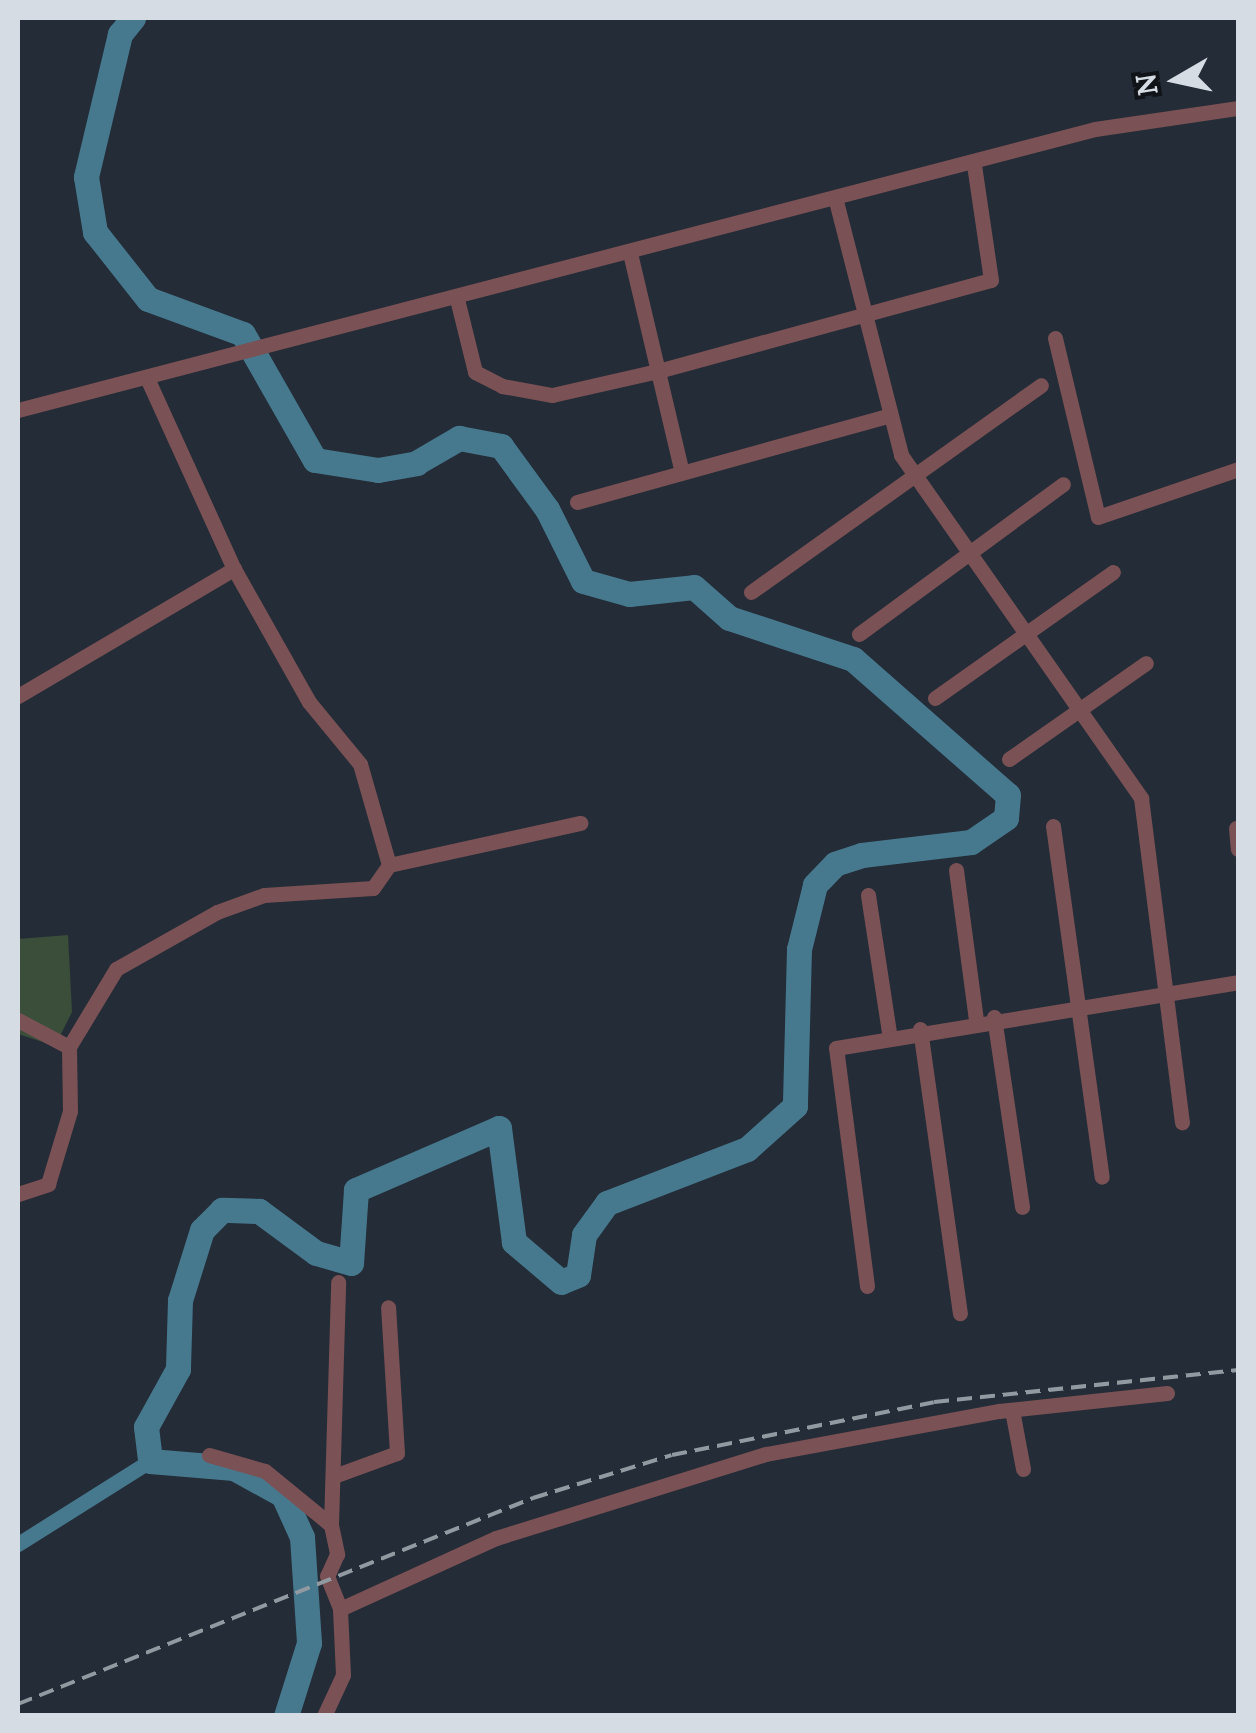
<!DOCTYPE html>
<style>
body{margin:0}
#map{position:relative;width:1256px;height:1733px;overflow:hidden;background:#232c37;font-family:Lora,serif}
div>[style]{position:absolute}
.green>*{inset:0;background:#3a4e39}
.canal>*{height:15px;margin:-7.5px;padding:0 7.5px;transform-origin:7.5px;border-radius:7.5px;background:#47798e}
.river>*{height:25px;margin:-12.5px;padding:0 12.5px;transform-origin:12.5px;border-radius:12.5px;background:#47798e}
.minor>*{height:15px;margin:-7.5px;padding:0 7.5px;transform-origin:7.5px;border-radius:7.5px;background:#7a5154}
.rail>*{height:4px;margin-top:-2px;transform-origin:0;background:repeating-linear-gradient(90deg,#9199a1 0 15px,transparent 0 23px)}
span{translate:-50% -50%;white-space:nowrap;text-align:center;line-height:1.15;-webkit-text-stroke:8px #101419;paint-order:stroke}
.frame{position:absolute;inset:0;border:20px solid #d6dce3;pointer-events:none}
.north{position:absolute;left:1126px;top:30px;width:100px;height:100px;-webkit-text-stroke:8px #101419;paint-order:stroke;rotate:261deg;font-size:28px;font-weight:700;line-height:40px;text-align:center;color:#d6dce3}
.north::after{content:'';display:block;margin:auto;width:35px;height:45px;background:#d6dce3;clip-path:polygon(50% 0,100% 100%,50% 72%,0 100%)}
</style>
<div id="map">
<div class="green">
<i style="clip-path:polygon(68px 935px,72px 1012px,55px 1046px,18px 1034px,18px 939px)"></i>
</div>
<div class="canal">
<i style="left:18px;top:1544px;width:156px;rotate:-32.2deg"></i>
</div>
<div class="river">
<i style="left:133px;top:18px;width:21px;rotate:129deg"></i>
<i style="left:120px;top:34px;width:147px;rotate:103.4deg"></i>
<i style="left:86px;top:177px;width:56px;rotate:80.7deg"></i>
<i style="left:95px;top:232px;width:85px;rotate:51.7deg"></i>
<i style="left:148px;top:299px;width:101px;rotate:20.2deg"></i>
<i style="left:243px;top:334px;width:145px;rotate:60.3deg"></i>
<i style="left:315px;top:460px;width:64px;rotate:9deg"></i>
<i style="left:378px;top:470px;width:39px;rotate:-10deg"></i>
<i style="left:416px;top:463px;width:50px;rotate:-30.2deg"></i>
<i style="left:459px;top:438px;width:43px;rotate:10.8deg"></i>
<i style="left:501px;top:446px;width:78px;rotate:53.9deg"></i>
<i style="left:547px;top:509px;width:80px;rotate:63.4deg"></i>
<i style="left:583px;top:581px;width:48px;rotate:15.8deg"></i>
<i style="left:629px;top:594px;width:65px;rotate:-6.1deg"></i>
<i style="left:694px;top:587px;width:47px;rotate:41.5deg"></i>
<i style="left:729px;top:618px;width:131px;rotate:18.3deg"></i>
<i style="left:853px;top:659px;width:206px;rotate:41.3deg"></i>
<i style="left:1008px;top:795px;width:23px;rotate:95deg"></i>
<i style="left:1006px;top:818px;width:42px;rotate:145.6deg"></i>
<i style="left:971px;top:842px;width:110px;rotate:173.2deg"></i>
<i style="left:862px;top:855px;width:28px;rotate:162deg"></i>
<i style="left:835px;top:864px;width:29px;rotate:134deg"></i>
<i style="left:815px;top:885px;width:66px;rotate:104deg"></i>
<i style="left:799px;top:949px;width:157px;rotate:91.5deg"></i>
<i style="left:795px;top:1106px;width:64px;rotate:138.1deg"></i>
<i style="left:747px;top:1149px;width:150px;rotate:158.9deg"></i>
<i style="left:607px;top:1203px;width:39px;rotate:126deg"></i>
<i style="left:584px;top:1235px;width:40px;rotate:98.5deg"></i>
<i style="left:578px;top:1275px;width:18px;rotate:158deg"></i>
<i style="left:561px;top:1282px;width:62px;rotate:-139.6deg"></i>
<i style="left:514px;top:1242px;width:115px;rotate:-97.5deg"></i>
<i style="left:499px;top:1128px;width:156px;rotate:156.6deg"></i>
<i style="left:356px;top:1190px;width:73px;rotate:93.9deg"></i>
<i style="left:351px;top:1263px;width:36px;rotate:-164deg"></i>
<i style="left:316px;top:1253px;width:71px;rotate:-143.6deg"></i>
<i style="left:259px;top:1211px;width:37px;rotate:-178deg"></i>
<i style="left:222px;top:1210px;width:28px;rotate:135deg"></i>
<i style="left:202px;top:1230px;width:73px;rotate:107.4deg"></i>
<i style="left:180px;top:1300px;width:69px;rotate:91.7deg"></i>
<i style="left:178px;top:1369px;width:66px;rotate:118.9deg"></i>
<i style="left:146px;top:1427px;width:34px;rotate:83deg"></i>
<i style="left:150px;top:1461px;width:84px;rotate:4.8deg"></i>
<i style="left:234px;top:1468px;width:56px;rotate:28.9deg"></i>
<i style="left:283px;top:1495px;width:46px;rotate:65.7deg"></i>
<i style="left:302px;top:1537px;width:106px;rotate:86.2deg"></i>
<i style="left:309px;top:1643px;width:77px;rotate:107.5deg"></i>
</div>
<div class="minor">
<i style="left:836px;top:201px;width:262px;rotate:75.6deg"></i>
<i style="left:901px;top:455px;width:419px;rotate:55deg"></i>
<i style="left:1141px;top:798px;width:327px;rotate:82.8deg"></i>
<i style="left:630px;top:253px;width:221px;rotate:76.7deg"></i>
<i style="left:457px;top:299px;width:75px;rotate:76.1deg"></i>
<i style="left:475px;top:372px;width:30px;rotate:27deg"></i>
<i style="left:502px;top:386px;width:51px;rotate:10.2deg"></i>
<i style="left:552px;top:395px;width:109px;rotate:-12.8deg"></i>
<i style="left:658px;top:371px;width:345px;rotate:-15.3deg"></i>
<i style="left:991px;top:280px;width:116px;rotate:-98.4deg"></i>
<i style="left:1055px;top:338px;width:184px;rotate:76.5deg"></i>
<i style="left:1098px;top:517px;width:148px;rotate:-18.9deg"></i>
<i style="left:18px;top:410px;width:1113px;rotate:-14.62deg"></i>
<i style="left:1095px;top:129px;width:145px;rotate:-8.4deg"></i>
<i style="left:577px;top:502px;width:323px;rotate:-15.5deg"></i>
<i style="left:751px;top:592px;width:356px;rotate:-35.5deg"></i>
<i style="left:859px;top:634px;width:253px;rotate:-36.3deg"></i>
<i style="left:18px;top:696px;width:251px;rotate:-30.5deg"></i>
<i style="left:935px;top:698px;width:218px;rotate:-35.3deg"></i>
<i style="left:1009px;top:759px;width:167px;rotate:-35deg"></i>
<i style="left:1053px;top:826px;width:354px;rotate:82.1deg"></i>
<i style="left:1236px;top:828px;width:21px;rotate:85deg"></i>
<i style="left:389px;top:865px;width:196px;rotate:-12.4deg"></i>
<i style="left:956px;top:870px;width:151px;rotate:82.4deg"></i>
<i style="left:868px;top:895px;width:140px;rotate:81.3deg"></i>
<i style="left:994px;top:1017px;width:192px;rotate:81.6deg"></i>
<i style="left:18px;top:1020px;width:58px;rotate:27.9deg"></i>
<i style="left:920px;top:1029px;width:287px;rotate:82deg"></i>
<i style="left:18px;top:1194px;width:32px;rotate:-18deg"></i>
<i style="left:48px;top:1184px;width:76px;rotate:-73.2deg"></i>
<i style="left:70px;top:1111px;width:64px;rotate:-90.9deg"></i>
<i style="left:69px;top:1047px;width:91px;rotate:-58.9deg"></i>
<i style="left:116px;top:969px;width:116px;rotate:-29.4deg"></i>
<i style="left:217px;top:912px;width:50px;rotate:-19.9deg"></i>
<i style="left:264px;top:895px;width:109px;rotate:-3.7deg"></i>
<i style="left:373px;top:888px;width:28px;rotate:-55deg"></i>
<i style="left:389px;top:865px;width:105px;rotate:-106deg"></i>
<i style="left:360px;top:764px;width:80px;rotate:-129.4deg"></i>
<i style="left:309px;top:702px;width:153px;rotate:-119.4deg"></i>
<i style="left:234px;top:569px;width:208px;rotate:-114.5deg"></i>
<i style="left:867px;top:1286px;width:240px;rotate:-97.4deg"></i>
<i style="left:836px;top:1048px;width:407px;rotate:-9.3deg"></i>
<i style="left:1012px;top:1410px;width:60px;rotate:79.4deg"></i>
<i style="left:209px;top:1455px;width:58px;rotate:15.9deg"></i>
<i style="left:265px;top:1471px;width:85px;rotate:39.3deg"></i>
<i style="left:331px;top:1525px;width:30px;rotate:78deg"></i>
<i style="left:337px;top:1554px;width:24px;rotate:114deg"></i>
<i style="left:327px;top:1576px;width:35px;rotate:68deg"></i>
<i style="left:334px;top:1476px;width:67px;rotate:-20.1deg"></i>
<i style="left:397px;top:1453px;width:146px;rotate:-93.5deg"></i>
<i style="left:331px;top:1525px;width:243px;rotate:-88.3deg"></i>
<i style="left:324px;top:1716px;width:45px;rotate:-65.1deg"></i>
<i style="left:343px;top:1675px;width:66px;rotate:-92.6deg"></i>
<i style="left:340px;top:1609px;width:171px;rotate:-24.5deg"></i>
<i style="left:496px;top:1538px;width:283px;rotate:-17.3deg"></i>
<i style="left:766px;top:1454px;width:237px;rotate:-10.5deg"></i>
<i style="left:999px;top:1411px;width:169px;rotate:-6.1deg"></i>
</div>
<div class="rail">
<i style="left:18px;top:1704px;width:555px;rotate:-21.8deg"></i>
<i style="left:533px;top:1498px;width:145px;rotate:-17.2deg"></i>
<i style="left:672px;top:1455px;width:267px;rotate:-11.4deg"></i>
<i style="left:934px;top:1402px;width:306px;rotate:-6deg"></i>
</div>
<div class="frame"></div>
<div class="north">N</div>
</div>
